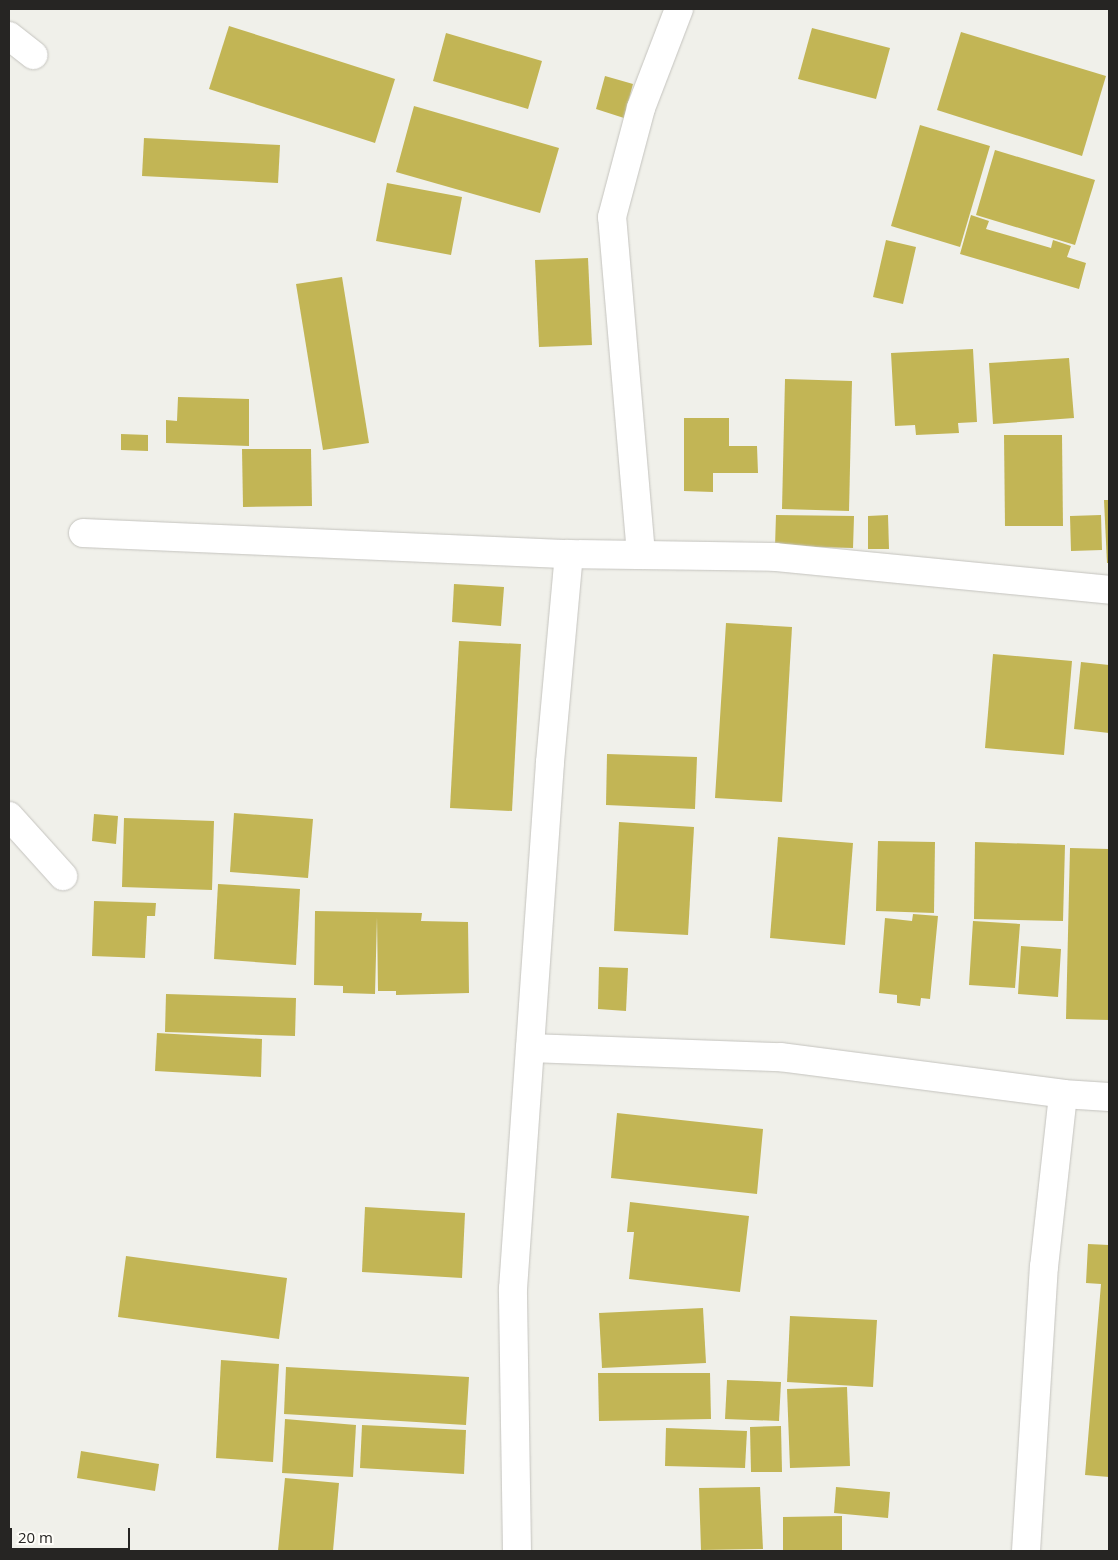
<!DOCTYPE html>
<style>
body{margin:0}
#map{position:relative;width:1118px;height:1560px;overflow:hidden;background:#f0f0ea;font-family:"Open Sans",sans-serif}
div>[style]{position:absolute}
.building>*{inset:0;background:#c2b555}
.roads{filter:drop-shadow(0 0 1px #c4c3be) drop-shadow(0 0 1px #c4c3be)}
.minor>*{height:28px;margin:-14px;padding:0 14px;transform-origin:14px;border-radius:14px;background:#fff}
span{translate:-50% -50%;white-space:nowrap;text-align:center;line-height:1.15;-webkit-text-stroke:4.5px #fefdf8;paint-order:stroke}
.frame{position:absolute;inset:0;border:10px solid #262523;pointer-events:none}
.scale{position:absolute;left:10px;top:1528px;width:120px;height:22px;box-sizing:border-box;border:2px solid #262523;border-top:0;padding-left:6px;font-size:15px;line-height:18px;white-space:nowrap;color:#262523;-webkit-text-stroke:4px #fefdf8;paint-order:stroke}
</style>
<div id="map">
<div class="building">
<i style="clip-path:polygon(229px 26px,395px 79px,375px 143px,209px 89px)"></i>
<i style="clip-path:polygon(812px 28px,890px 48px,876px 99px,798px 79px)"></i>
<i style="clip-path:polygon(961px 32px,1106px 76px,1082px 156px,937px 110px)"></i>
<i style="clip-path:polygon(446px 33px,542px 61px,528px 109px,433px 81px)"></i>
<i style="clip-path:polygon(605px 76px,633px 84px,624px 118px,596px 109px)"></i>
<i style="clip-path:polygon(414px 106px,559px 148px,540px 213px,396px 172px)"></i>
<i style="clip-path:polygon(920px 125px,990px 146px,960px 247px,891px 226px)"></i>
<i style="clip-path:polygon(144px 138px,280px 145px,278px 183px,142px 176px)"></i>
<i style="clip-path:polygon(995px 150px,1095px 180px,1075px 245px,976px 215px)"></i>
<i style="clip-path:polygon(387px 183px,462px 197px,451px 255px,376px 241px)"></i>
<i style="clip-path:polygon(971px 215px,989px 221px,986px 229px,1051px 248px,1053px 240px,1071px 246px,1067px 257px,1086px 263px,1079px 289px,960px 254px)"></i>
<i style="clip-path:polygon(886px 240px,916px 247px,903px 304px,873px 297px)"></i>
<i style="clip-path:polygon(588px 258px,592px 345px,539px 347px,535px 260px)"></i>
<i style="clip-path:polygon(342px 277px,369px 443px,323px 450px,296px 284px)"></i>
<i style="clip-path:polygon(973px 349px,977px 422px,958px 423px,959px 433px,916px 435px,915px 425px,895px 426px,891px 353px)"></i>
<i style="clip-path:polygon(1069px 358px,1074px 418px,993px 424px,989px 363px)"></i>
<i style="clip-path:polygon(785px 379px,852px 381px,849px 511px,782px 509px)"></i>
<i style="clip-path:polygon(178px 397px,249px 399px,249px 446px,166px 443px,166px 420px,177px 421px)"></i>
<i style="clip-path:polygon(684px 418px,729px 418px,729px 446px,757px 446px,758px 473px,713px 473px,713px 492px,684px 491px)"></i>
<i style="clip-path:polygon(121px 434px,148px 435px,148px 451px,121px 450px)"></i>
<i style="clip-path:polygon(1004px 435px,1062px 435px,1063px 526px,1005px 526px)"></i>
<i style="clip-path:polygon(242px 449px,311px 449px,312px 506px,243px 507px)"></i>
<i style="clip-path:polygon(1104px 500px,1109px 500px,1109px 563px,1107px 563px)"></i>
<i style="clip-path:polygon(776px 515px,854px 516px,853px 548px,775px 546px)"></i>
<i style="clip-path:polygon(888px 515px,889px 549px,868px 549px,868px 516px)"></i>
<i style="clip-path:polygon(1101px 515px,1102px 550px,1071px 551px,1070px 516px)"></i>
<i style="clip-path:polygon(454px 584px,504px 587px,501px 626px,452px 622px)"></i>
<i style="clip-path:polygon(726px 623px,792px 627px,782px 802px,715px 798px)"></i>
<i style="clip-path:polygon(459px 641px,521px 644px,512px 811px,450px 808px)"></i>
<i style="clip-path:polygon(993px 654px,1072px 661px,1064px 755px,985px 748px)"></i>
<i style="clip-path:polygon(1081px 662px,1109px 665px,1109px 733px,1074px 729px)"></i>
<i style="clip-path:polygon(607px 754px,697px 757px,695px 809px,606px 805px)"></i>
<i style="clip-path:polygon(234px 813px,313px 819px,308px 878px,230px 872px)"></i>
<i style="clip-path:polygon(94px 814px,118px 816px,116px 844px,92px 841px)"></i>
<i style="clip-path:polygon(124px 818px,214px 821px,212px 890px,122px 887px)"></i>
<i style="clip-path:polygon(619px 822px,694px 827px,688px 935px,614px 931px)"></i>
<i style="clip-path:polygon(778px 837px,853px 843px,845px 945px,770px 938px)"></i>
<i style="clip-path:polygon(878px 841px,935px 842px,934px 913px,876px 911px)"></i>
<i style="clip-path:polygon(975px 842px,1065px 845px,1063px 921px,974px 919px)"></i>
<i style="clip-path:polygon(1070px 848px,1109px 849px,1109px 1020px,1066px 1019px)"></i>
<i style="clip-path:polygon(218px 884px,300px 889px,296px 965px,214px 959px)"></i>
<i style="clip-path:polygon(94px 901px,156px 903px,155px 916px,147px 916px,145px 958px,92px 956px)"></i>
<i style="clip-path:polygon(315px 911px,422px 913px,421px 921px,468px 922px,469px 993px,396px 995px,396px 991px,378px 991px,377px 917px,375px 994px,343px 993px,343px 986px,314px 985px)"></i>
<i style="clip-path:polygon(913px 914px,938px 916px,930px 999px,921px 998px,920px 1006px,897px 1003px,897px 995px,879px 993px,885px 918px,912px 921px)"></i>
<i style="clip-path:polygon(973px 921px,1020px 924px,1015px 988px,969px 985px)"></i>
<i style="clip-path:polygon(1021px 946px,1061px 949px,1058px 997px,1018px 994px)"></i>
<i style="clip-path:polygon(599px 967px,628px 968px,626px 1011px,598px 1009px)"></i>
<i style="clip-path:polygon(166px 994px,296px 998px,295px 1036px,165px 1032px)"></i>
<i style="clip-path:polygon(157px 1033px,262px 1039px,261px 1077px,155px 1071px)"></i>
<i style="clip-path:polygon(617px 1113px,763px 1129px,757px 1194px,611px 1178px)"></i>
<i style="clip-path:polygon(630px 1202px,749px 1216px,740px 1292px,629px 1279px,634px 1232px,627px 1232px)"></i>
<i style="clip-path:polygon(365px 1207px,465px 1213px,462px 1278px,362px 1272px)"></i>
<i style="clip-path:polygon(1088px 1244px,1109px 1245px,1109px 1477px,1085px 1475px,1101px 1284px,1086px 1283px)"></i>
<i style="clip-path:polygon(126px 1256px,287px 1278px,279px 1339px,118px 1317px)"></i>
<i style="clip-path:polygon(703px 1308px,706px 1363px,602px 1368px,599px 1313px)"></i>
<i style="clip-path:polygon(790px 1316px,877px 1320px,873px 1387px,787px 1382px)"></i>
<i style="clip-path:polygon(221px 1360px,279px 1364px,273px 1462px,216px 1458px)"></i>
<i style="clip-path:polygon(286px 1367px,469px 1377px,466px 1425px,284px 1414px)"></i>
<i style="clip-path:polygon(598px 1373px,710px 1373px,711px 1419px,599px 1421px)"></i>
<i style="clip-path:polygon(727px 1380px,781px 1382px,779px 1421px,725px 1419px)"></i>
<i style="clip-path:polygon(847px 1387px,850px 1466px,790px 1468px,787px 1389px)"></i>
<i style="clip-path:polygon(285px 1419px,356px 1425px,353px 1477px,282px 1473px)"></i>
<i style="clip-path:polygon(362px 1425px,466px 1430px,464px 1474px,360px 1468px)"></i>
<i style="clip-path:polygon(781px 1426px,782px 1472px,751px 1472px,750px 1427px)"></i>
<i style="clip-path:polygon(666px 1428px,747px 1431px,745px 1468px,665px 1466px)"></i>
<i style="clip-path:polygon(81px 1451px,159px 1464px,155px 1491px,77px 1478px)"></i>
<i style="clip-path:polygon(285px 1478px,339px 1483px,333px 1551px,278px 1551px)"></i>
<i style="clip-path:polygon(760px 1487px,763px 1549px,701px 1550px,699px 1488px)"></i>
<i style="clip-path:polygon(836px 1487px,890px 1492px,888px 1518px,834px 1513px)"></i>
<i style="clip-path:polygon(842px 1516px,842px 1551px,783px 1551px,783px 1517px)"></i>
</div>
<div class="roads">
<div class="minor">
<i style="left:9px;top:36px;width:31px;rotate:38deg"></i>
<i style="left:83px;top:533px;width:486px;rotate:2.5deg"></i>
<i style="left:569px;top:554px;width:206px;rotate:0.8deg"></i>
<i style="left:775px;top:557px;width:336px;rotate:5.6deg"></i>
<i style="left:641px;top:554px;width:338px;rotate:-94.9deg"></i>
<i style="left:612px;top:217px;width:113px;rotate:-75.1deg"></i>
<i style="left:641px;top:108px;width:106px;rotate:-69deg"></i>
<i style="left:9px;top:816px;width:81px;rotate:48deg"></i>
<i style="left:530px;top:1048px;width:250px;rotate:2.1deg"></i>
<i style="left:780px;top:1057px;width:285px;rotate:7.4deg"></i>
<i style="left:1063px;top:1094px;width:46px;rotate:3.7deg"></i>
<i style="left:517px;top:1551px;width:262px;rotate:-90.9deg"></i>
<i style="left:513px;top:1289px;width:528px;rotate:-85.98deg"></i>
<i style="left:550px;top:762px;width:209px;rotate:-84.8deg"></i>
<i style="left:1026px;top:1551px;width:285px;rotate:-86.4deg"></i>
<i style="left:1044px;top:1267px;width:174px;rotate:-83.7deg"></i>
</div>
</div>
<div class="frame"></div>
<div class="scale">20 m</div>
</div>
